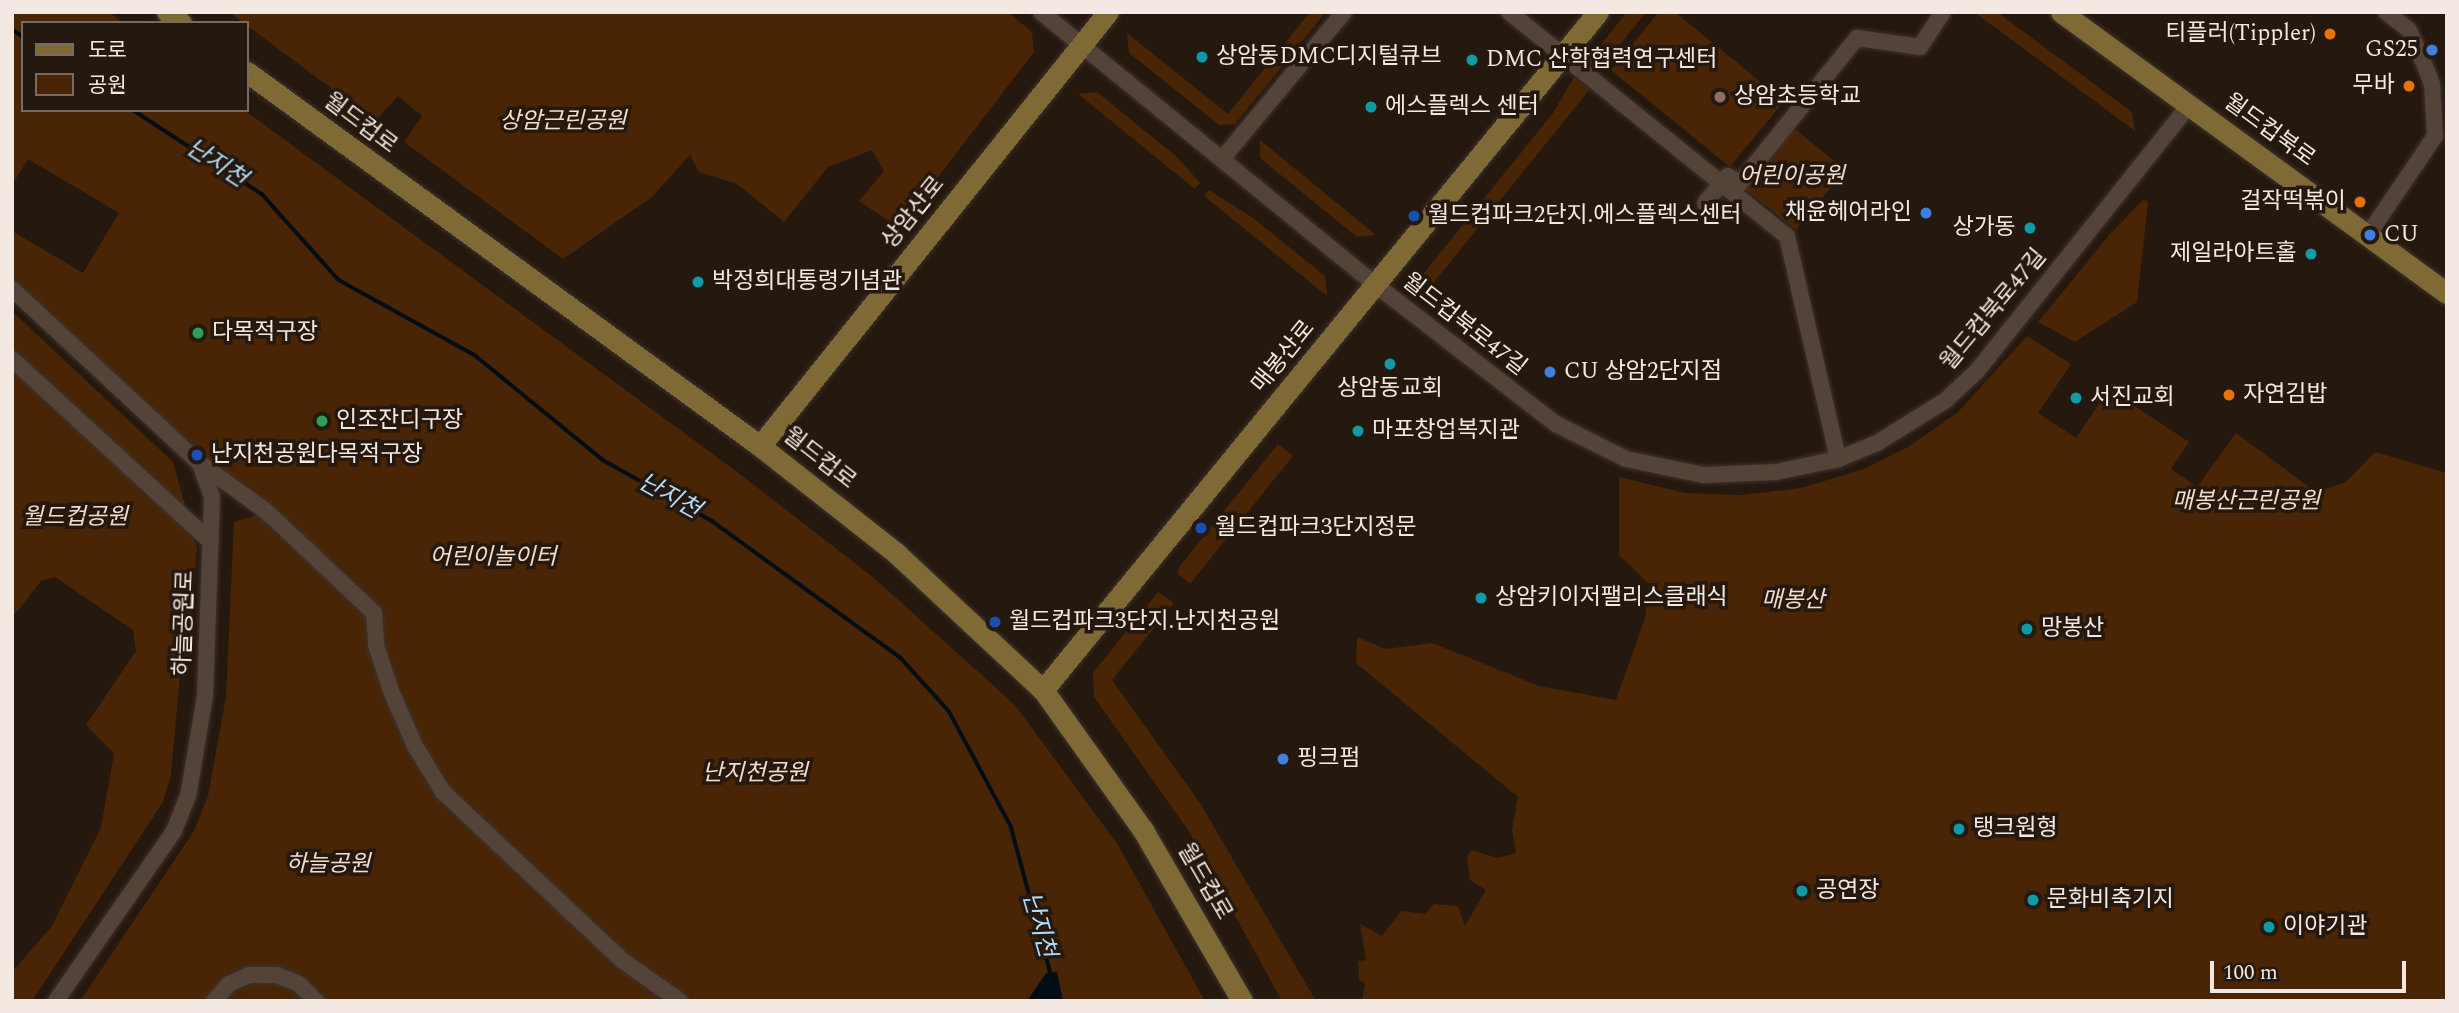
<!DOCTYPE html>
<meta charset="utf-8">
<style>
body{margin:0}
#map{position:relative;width:2459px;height:1013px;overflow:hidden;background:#25180e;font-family:Spectral,"Noto Sans KR",serif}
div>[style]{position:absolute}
.green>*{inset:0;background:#492505}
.water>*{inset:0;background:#030d15}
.stream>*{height:3.5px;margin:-1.75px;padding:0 1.75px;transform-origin:1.75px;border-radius:1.75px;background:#030d15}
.roads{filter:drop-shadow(0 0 2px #3c322d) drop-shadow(0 0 2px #3c322d)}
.minor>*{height:16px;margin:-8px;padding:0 8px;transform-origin:8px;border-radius:8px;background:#534338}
.major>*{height:21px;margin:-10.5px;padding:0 10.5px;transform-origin:10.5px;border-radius:10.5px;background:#7f6935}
.dots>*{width:19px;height:19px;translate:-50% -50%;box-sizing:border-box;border:4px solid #25180e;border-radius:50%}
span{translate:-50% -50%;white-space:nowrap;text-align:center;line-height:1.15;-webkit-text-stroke:7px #25180e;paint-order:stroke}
.poi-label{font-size:23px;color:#f3e9e2}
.right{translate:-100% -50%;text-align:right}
.left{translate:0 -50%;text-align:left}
.park-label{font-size:23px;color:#f1dccd;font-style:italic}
.street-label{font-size:23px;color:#f3e9e2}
.water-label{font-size:24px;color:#b1dbfa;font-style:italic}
.frame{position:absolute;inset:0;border:14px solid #f3e9e2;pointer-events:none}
.legend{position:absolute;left:21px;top:21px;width:228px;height:91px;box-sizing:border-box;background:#25180e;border:2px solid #776c63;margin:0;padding:9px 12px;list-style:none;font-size:21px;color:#f3e9e2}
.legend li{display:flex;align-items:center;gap:14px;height:35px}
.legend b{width:35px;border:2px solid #776c63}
.scale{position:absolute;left:2210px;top:961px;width:196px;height:32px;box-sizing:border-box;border:4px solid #f3e9e2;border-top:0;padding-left:9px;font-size:21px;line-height:24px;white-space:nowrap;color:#f3e9e2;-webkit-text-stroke:5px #25180e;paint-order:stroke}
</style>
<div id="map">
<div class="green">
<i style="clip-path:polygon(12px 12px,109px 12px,123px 23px,23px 23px,23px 110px,244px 110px,736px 471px,874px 578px,1015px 705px,1118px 845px,1205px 1001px,80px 1001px,194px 831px,208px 796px,226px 696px,234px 522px,266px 512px,200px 464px,12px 289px,12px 231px,83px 273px,119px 213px,28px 159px,12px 185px)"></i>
<i style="clip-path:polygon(229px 12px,1008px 12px,1032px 32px,1034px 52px,899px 228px,859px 201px,884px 171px,872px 150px,828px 167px,784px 222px,737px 184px,699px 172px,690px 155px,652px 197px,563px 259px,404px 142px,422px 116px,398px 96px,375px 121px)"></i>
<i style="clip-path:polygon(1310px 12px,1326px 12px,1235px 124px,1219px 125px,1129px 53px,1127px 33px,1228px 114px)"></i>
<i style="clip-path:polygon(1627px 12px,1646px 12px,1599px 71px,1587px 62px)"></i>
<i style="clip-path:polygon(1659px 12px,1675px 12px,1784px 101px,1730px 167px,1611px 70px)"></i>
<i style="clip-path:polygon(1974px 12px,1997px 12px,2132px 112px,2135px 131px)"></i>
<i style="clip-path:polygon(1574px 77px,1590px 89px,1426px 292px,1424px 273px,1553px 113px)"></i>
<i style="clip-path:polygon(1097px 92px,1177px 157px,1200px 183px,1195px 189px,1078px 94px)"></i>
<i style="clip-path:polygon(1788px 123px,1845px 170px,1796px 230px,1739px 184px)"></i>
<i style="clip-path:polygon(1260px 140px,1376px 235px,1357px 237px,1260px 158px)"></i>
<i style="clip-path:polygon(1209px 190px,1253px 218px,1325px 276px,1327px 296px,1204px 196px)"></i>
<i style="clip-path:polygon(2144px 199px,2148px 203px,2137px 302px,2075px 342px,2038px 322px,2110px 234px)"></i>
<i style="clip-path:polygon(12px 311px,173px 462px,197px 548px,187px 667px,181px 663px,171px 775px,163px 802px,32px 1001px,12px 1001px,12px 972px,52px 926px,101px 828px,114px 753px,86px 725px,136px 651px,133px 630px,55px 577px,41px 581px,12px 618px)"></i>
<i style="clip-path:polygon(2027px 336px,2071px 364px,2038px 413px,2076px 438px,2109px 389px,2189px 442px,2171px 469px,2197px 487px,2236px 433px,2316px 492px,2346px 482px,2375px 452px,2447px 473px,2447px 1001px,1362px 1001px,1365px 983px,1359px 980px,1358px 961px,1366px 960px,1360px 924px,1382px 936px,1401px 911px,1425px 914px,1434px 904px,1458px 906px,1465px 926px,1486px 890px,1470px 880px,1467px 857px,1471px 850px,1498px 858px,1516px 853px,1512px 830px,1518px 797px,1356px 663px,1357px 637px,1386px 649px,1432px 643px,1539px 686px,1616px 700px,1645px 618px,1649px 584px,1619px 555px,1619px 477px,1685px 493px,1741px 495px,1801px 488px,1864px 469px,1908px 447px,1957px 413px)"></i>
<i style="clip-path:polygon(1278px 444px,1293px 456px,1190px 584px,1178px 574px,1179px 567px)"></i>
<i style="clip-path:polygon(1158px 592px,1174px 603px,1112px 680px,1200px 803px,1316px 1001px,1282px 1001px,1188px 830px,1094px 697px,1093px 673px)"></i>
</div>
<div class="water">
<i style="clip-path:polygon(1057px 972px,1063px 1001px,1027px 1001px,1046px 973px)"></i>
</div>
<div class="stream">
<i style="left:12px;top:29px;width:14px;rotate:36deg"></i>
<i style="left:133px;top:110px;width:154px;rotate:33.1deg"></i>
<i style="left:262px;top:194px;width:115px;rotate:48.2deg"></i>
<i style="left:339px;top:280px;width:157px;rotate:29deg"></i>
<i style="left:476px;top:356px;width:164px;rotate:39.3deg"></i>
<i style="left:603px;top:460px;width:125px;rotate:29.2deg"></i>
<i style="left:712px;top:521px;width:232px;rotate:35.9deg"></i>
<i style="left:900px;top:657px;width:73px;rotate:47.8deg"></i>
<i style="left:949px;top:711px;width:131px;rotate:61.7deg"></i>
<i style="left:1011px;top:826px;width:153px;rotate:74.9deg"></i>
</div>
<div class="roads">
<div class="minor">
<i style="left:1041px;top:12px;width:432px;rotate:39.2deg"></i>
<i style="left:1376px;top:285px;width:227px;rotate:37.7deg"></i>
<i style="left:1556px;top:424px;width:78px;rotate:26.6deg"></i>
<i style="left:1626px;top:459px;width:80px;rotate:11.6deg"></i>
<i style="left:1704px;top:475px;width:72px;rotate:-2.4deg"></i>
<i style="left:1776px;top:472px;width:63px;rotate:-11.8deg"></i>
<i style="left:1838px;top:459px;width:42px;rotate:-22.3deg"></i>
<i style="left:1877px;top:443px;width:81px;rotate:-31.9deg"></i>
<i style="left:1946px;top:400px;width:42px;rotate:-43.1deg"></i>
<i style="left:1977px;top:371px;width:340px;rotate:-51.4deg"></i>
<i style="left:1509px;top:12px;width:357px;rotate:38.9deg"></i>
<i style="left:1787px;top:236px;width:229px;rotate:77.1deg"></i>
<i style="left:1222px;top:159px;width:191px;rotate:-50.3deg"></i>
<i style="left:1705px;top:203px;width:35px;rotate:-50deg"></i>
<i style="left:1728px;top:176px;width:14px;rotate:36deg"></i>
<i style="left:1739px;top:184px;width:188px;rotate:-51.1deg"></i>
<i style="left:1857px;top:38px;width:64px;rotate:8.1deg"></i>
<i style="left:1920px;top:47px;width:42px;rotate:-56.7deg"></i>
<i style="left:2368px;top:235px;width:120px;rotate:-55.9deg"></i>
<i style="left:2435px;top:136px;width:52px;rotate:-93.3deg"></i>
<i style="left:2432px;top:84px;width:19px;rotate:-111deg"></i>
<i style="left:2425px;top:66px;width:39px;rotate:-114deg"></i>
<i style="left:2409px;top:30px;width:29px;rotate:-142deg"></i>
<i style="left:12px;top:289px;width:257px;rotate:42.9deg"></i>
<i style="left:200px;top:464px;width:35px;rotate:70deg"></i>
<i style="left:212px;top:497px;width:199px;rotate:92deg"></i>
<i style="left:205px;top:696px;width:101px;rotate:99.6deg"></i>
<i style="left:188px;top:796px;width:38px;rotate:112deg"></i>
<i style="left:174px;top:831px;width:207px;rotate:124.8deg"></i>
<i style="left:12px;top:359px;width:270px;rotate:42.6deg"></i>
<i style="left:201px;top:464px;width:82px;rotate:36deg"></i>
<i style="left:267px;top:512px;width:147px;rotate:43.3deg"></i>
<i style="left:374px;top:613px;width:32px;rotate:86deg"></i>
<i style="left:376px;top:645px;width:48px;rotate:71.9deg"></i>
<i style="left:391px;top:691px;width:60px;rotate:66.4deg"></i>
<i style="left:415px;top:746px;width:54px;rotate:58.7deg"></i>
<i style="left:443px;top:792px;width:247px;rotate:43.2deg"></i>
<i style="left:623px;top:961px;width:70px;rotate:35.1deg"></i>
<i style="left:214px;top:1001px;width:23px;rotate:-49deg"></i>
<i style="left:229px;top:984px;width:22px;rotate:-24deg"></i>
<i style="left:249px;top:975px;width:28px"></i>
<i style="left:277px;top:975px;width:24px;rotate:22deg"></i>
<i style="left:299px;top:984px;width:24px;rotate:45deg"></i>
</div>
<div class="major">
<i style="left:167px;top:12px;width:18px;rotate:38deg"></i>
<i style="left:2061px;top:12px;width:477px;rotate:36.1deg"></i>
<i style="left:247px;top:72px;width:635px;rotate:36.09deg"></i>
<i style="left:760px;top:446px;width:174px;rotate:38.2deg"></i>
<i style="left:897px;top:554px;width:200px;rotate:43deg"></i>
<i style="left:1043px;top:690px;width:172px;rotate:54.5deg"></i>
<i style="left:1143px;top:830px;width:198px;rotate:59.9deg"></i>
<i style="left:760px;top:446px;width:556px;rotate:-51.28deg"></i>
<i style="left:1043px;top:690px;width:876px;rotate:-50.7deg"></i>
</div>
</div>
<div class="dots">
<i style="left:2330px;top:34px;background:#e8710a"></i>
<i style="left:2432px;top:50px;background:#3f7fe0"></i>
<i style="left:1202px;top:57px;background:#0f9aa8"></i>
<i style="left:1472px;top:60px;background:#0f9aa8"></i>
<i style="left:2409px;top:86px;background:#e8710a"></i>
<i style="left:1720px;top:97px;background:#8d6e63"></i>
<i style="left:1371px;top:107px;background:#0f9aa8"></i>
<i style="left:2360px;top:202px;background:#e8710a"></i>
<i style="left:1926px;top:213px;background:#3f7fe0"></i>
<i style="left:1414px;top:216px;background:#1a4fb4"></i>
<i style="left:2030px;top:228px;background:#0f9aa8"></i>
<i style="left:2370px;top:235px;background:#3f7fe0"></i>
<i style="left:2311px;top:254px;background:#0f9aa8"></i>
<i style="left:698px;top:282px;background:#0f9aa8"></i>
<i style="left:198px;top:333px;background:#2e9e5b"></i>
<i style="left:1390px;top:364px;background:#0f9aa8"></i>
<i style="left:1550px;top:372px;background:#3f7fe0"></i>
<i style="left:2229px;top:395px;background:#e8710a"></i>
<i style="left:2076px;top:398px;background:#0f9aa8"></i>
<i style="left:322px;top:421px;background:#2e9e5b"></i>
<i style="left:1358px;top:431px;background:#0f9aa8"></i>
<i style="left:197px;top:455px;background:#1a4fb4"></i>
<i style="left:1201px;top:528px;background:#1a4fb4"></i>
<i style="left:1481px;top:598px;background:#0f9aa8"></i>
<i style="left:995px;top:622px;background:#1a4fb4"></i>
<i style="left:2027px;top:629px;background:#0f9aa8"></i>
<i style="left:1283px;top:759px;background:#3f7fe0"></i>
<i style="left:1959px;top:829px;background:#0f9aa8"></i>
<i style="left:1802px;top:891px;background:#0f9aa8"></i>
<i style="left:2033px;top:900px;background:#0f9aa8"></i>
<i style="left:2269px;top:927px;background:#0f9aa8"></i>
</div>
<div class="poi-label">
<span class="right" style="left:2316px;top:34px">티플러(Tippler)</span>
<span class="right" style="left:2418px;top:50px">GS25</span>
<span class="left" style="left:1216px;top:57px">상암동DMC디지털큐브</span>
<span class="left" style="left:1486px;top:60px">DMC 산학협력연구센터</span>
<span class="right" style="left:2395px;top:86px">무바</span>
<span class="left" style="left:1734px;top:97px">상암초등학교</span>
<span class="left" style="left:1385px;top:107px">에스플렉스 센터</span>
<span class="right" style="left:2346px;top:202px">걸작떡볶이</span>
<span class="right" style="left:1912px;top:213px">채윤헤어라인</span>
<span class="left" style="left:1428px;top:216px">월드컵파크2단지.에스플렉스센터</span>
<span class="right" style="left:2016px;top:228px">상가동</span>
<span class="left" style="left:2384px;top:235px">CU</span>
<span class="right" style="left:2297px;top:254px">제일라아트홀</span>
<span class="left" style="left:712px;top:282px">박정희대통령기념관</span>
<span class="left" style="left:212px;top:333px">다목적구장</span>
<span class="left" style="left:1564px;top:372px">CU 상암2단지점</span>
<span style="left:1390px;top:389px">상암동교회</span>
<span class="left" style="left:2243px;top:395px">자연김밥</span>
<span class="left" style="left:2090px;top:398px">서진교회</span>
<span class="left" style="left:336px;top:421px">인조잔디구장</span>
<span class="left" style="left:1372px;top:431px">마포창업복지관</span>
<span class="left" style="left:211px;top:455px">난지천공원다목적구장</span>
<span class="left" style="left:1215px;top:528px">월드컵파크3단지정문</span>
<span class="left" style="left:1495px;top:598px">상암키이저팰리스클래식</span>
<span class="left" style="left:1009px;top:622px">월드컵파크3단지.난지천공원</span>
<span class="left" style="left:2041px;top:629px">망봉산</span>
<span class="left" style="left:1297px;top:759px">핑크펌</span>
<span class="left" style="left:1973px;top:829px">탱크원형</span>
<span class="left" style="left:1816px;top:891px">공연장</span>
<span class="left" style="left:2047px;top:900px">문화비축기지</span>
<span class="left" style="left:2283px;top:927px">이야기관</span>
</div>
<div class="park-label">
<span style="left:563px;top:122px">상암근린공원</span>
<span style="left:1792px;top:177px">어린이공원</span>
<span style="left:2246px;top:502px">매봉산근린공원</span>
<span style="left:75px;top:518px">월드컵공원</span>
<span style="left:493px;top:558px">어린이놀이터</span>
<span style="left:1793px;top:601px">매봉산</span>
<span style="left:755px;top:774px">난지천공원</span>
<span style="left:328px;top:865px">하늘공원</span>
</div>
<div class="street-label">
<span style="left:360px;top:124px;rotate:37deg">월드컵로</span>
<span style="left:2269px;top:131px;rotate:36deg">월드컵북로</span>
<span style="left:914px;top:213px;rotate:-51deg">상암산로</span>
<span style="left:1994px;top:310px;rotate:-50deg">월드컵북로47길</span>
<span style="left:1464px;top:325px;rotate:38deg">월드컵북로47길</span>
<span style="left:1284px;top:357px;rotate:-51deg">매봉산로</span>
<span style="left:819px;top:459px;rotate:38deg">월드컵로</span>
<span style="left:185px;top:623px;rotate:-88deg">하늘공원로</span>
<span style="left:1204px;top:882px;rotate:60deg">월드컵로</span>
</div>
<div class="water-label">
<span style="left:216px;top:164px;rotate:33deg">난지천</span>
<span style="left:669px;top:497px;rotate:29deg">난지천</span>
<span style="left:1038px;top:925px;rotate:74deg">난지천</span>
</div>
<div class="frame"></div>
<ul class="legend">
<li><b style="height:9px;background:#7f6935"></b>도로</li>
<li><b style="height:19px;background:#492505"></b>공원</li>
</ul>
<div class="scale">100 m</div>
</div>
